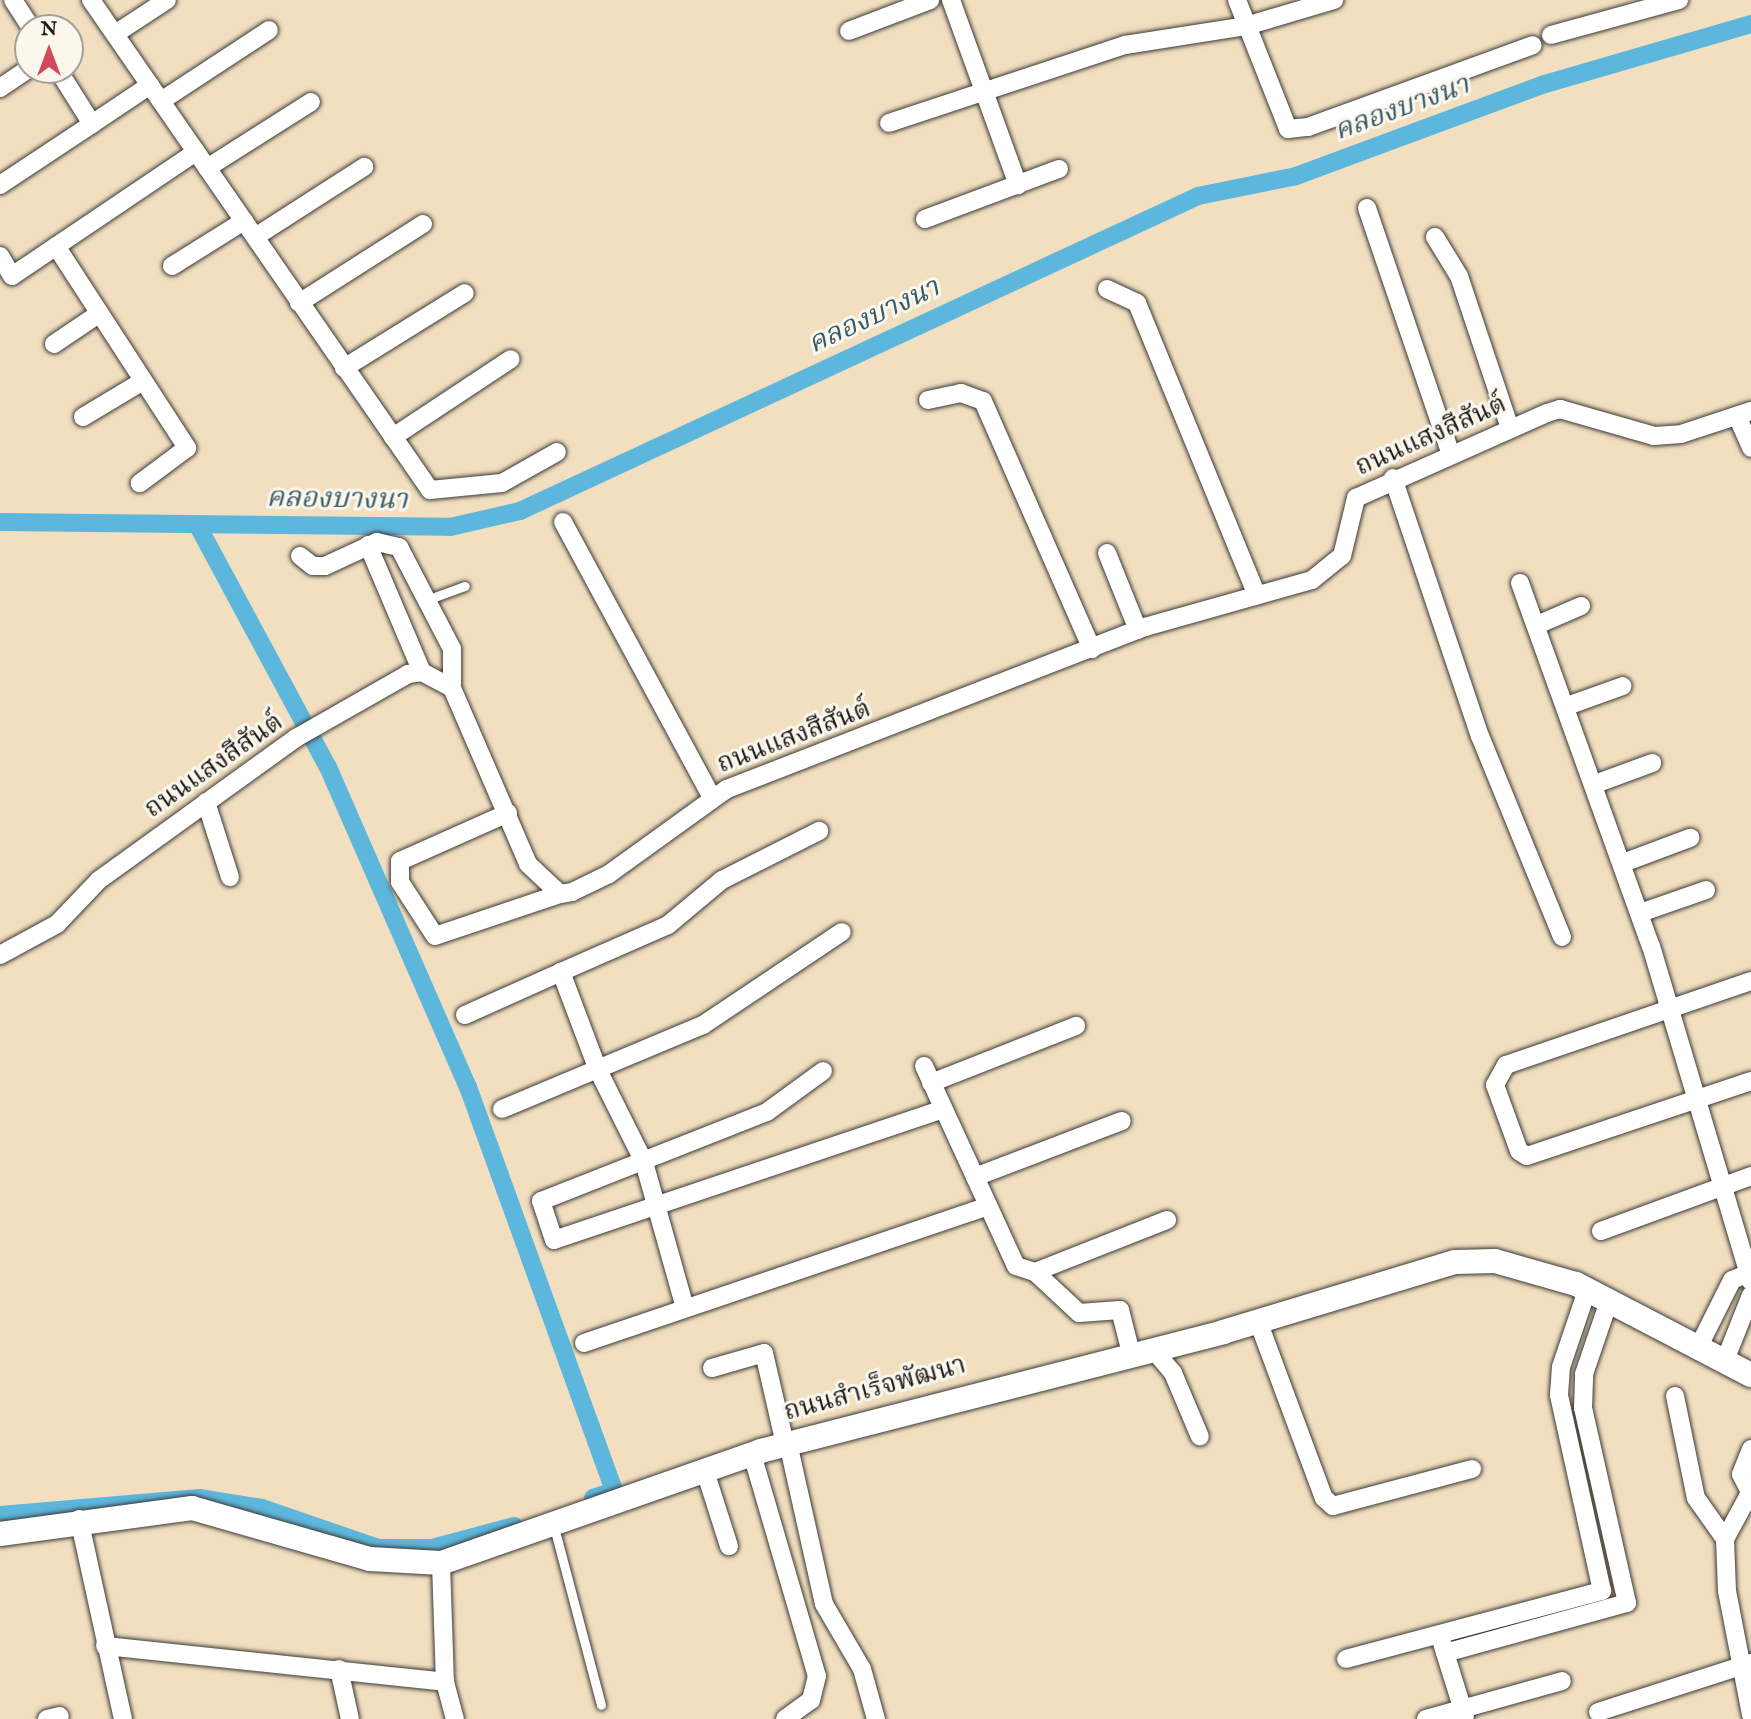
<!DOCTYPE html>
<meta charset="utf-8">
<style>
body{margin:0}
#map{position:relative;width:1751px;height:1719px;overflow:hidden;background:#f1dfc0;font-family:"IM FELL English","Noto Serif Thai",serif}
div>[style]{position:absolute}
.canal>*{height:18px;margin:-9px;padding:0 9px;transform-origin:9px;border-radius:9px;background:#5db6db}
.roads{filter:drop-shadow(0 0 2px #3c3935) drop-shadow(0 0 2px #3c3935)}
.lane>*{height:9px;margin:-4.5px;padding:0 4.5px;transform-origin:4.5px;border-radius:4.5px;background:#fff}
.street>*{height:18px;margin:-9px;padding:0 9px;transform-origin:9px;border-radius:9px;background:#fff}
.secondary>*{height:24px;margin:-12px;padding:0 12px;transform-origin:12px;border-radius:12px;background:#fff}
span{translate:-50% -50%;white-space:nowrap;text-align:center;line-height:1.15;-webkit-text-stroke:6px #fbf7ec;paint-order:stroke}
.street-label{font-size:26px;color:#1c1c1c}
.water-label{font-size:28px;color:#365a68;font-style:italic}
.north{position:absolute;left:14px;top:14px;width:70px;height:70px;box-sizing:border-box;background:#fbf7ec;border:2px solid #a29f99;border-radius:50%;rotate:0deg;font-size:19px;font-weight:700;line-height:28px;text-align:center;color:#1c1c1c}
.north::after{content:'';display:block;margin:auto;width:24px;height:32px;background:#d1495b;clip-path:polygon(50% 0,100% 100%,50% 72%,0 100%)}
</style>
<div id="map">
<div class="canal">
<i style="left:0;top:522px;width:450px;rotate:0.6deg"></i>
<i style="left:450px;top:527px;width:72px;rotate:-12.9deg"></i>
<i style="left:520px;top:511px;width:748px;rotate:-24.92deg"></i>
<i style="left:1198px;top:196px;width:100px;rotate:-11.5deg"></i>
<i style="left:1296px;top:176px;width:265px;rotate:-20.3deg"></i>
<i style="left:1545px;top:84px;width:215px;rotate:-16.2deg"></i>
<i style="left:198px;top:526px;width:274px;rotate:61.7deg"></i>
<i style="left:328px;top:767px;width:349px;rotate:66.4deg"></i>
<i style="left:468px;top:1087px;width:430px;rotate:70.1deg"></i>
<i style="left:614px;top:1491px;width:22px;rotate:162deg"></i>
<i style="left:0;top:1515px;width:200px;rotate:-4.9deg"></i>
<i style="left:199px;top:1498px;width:64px;rotate:9deg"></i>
<i style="left:262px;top:1508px;width:123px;rotate:19deg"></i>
<i style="left:378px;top:1548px;width:54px"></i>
<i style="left:432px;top:1548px;width:85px;rotate:-15deg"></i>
</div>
<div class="roads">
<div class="lane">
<i style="left:429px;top:599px;width:38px;rotate:-20deg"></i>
<i style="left:554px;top:1527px;width:184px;rotate:75.2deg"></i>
</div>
<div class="street">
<i style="left:13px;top:0;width:33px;rotate:57deg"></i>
<i style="left:91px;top:0;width:596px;rotate:55.32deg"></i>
<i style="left:430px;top:490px;width:72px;rotate:-5.6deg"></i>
<i style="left:502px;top:483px;width:63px;rotate:-29.4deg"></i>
<i style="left:951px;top:0;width:197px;rotate:70.1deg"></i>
<i style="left:1237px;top:0;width:139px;rotate:68.4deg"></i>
<i style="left:1288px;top:129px;width:20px;rotate:-6deg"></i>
<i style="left:1308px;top:127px;width:239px;rotate:-20deg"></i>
<i style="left:849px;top:31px;width:87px;rotate:-20.9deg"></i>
<i style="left:115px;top:34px;width:62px;rotate:-33.2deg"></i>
<i style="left:1551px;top:35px;width:133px;rotate:-15.3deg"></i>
<i style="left:58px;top:70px;width:64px;rotate:57.8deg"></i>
<i style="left:92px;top:124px;width:70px;rotate:-33.9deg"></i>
<i style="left:0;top:88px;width:34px;rotate:-34deg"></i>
<i style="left:161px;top:101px;width:129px;rotate:-33.3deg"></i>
<i style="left:889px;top:123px;width:249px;rotate:-18.3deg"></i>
<i style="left:1125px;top:45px;width:122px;rotate:-8.9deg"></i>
<i style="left:1246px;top:26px;width:92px;rotate:-16.5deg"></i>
<i style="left:207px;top:168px;width:123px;rotate:-32.4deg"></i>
<i style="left:0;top:185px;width:110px;rotate:-33.5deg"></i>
<i style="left:1367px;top:208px;width:261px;rotate:71.2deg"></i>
<i style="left:925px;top:219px;width:143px;rotate:-20.5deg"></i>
<i style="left:255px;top:237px;width:130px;rotate:-32.7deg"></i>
<i style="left:1435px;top:237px;width:46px;rotate:58.4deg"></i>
<i style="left:1459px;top:276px;width:160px;rotate:71.5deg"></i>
<i style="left:56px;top:246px;width:241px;rotate:57deg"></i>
<i style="left:187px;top:448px;width:59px;rotate:143.3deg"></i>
<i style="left:0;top:256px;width:23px;rotate:59deg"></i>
<i style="left:12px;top:276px;width:222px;rotate:-34deg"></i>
<i style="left:172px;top:266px;width:85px;rotate:-32deg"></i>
<i style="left:1107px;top:289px;width:33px;rotate:25deg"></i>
<i style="left:1137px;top:303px;width:316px;rotate:67.7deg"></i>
<i style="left:299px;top:303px;width:147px;rotate:-32.5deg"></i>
<i style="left:54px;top:344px;width:55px;rotate:-34deg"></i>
<i style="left:344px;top:368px;width:142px;rotate:-31.8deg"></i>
<i style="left:928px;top:400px;width:34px;rotate:-12deg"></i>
<i style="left:961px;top:393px;width:23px;rotate:20deg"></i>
<i style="left:983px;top:401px;width:271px;rotate:66.3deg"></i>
<i style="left:1737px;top:416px;width:35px;rotate:66deg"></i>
<i style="left:83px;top:417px;width:70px;rotate:-31deg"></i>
<i style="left:393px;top:437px;width:141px;rotate:-33.5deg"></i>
<i style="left:1393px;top:478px;width:272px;rotate:71.4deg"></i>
<i style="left:1480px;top:736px;width:217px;rotate:67.8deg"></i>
<i style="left:563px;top:522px;width:314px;rotate:61.6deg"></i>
<i style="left:368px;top:545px;width:138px;rotate:67deg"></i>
<i style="left:1107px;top:553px;width:83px;rotate:68.1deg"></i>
<i style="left:300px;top:556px;width:16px;rotate:38deg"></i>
<i style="left:313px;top:566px;width:12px"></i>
<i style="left:325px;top:566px;width:57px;rotate:-24.8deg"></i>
<i style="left:377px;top:542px;width:23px;rotate:13deg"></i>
<i style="left:399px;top:547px;width:115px;rotate:62.5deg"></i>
<i style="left:452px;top:649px;width:39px;rotate:90deg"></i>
<i style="left:1520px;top:583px;width:386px;rotate:70.2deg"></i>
<i style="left:1651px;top:946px;width:350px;rotate:73.4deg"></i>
<i style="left:1537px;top:625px;width:48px;rotate:-23.4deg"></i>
<i style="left:1567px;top:706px;width:59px;rotate:-19.7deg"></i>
<i style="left:1595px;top:784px;width:61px;rotate:-20.2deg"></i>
<i style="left:206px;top:802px;width:79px;rotate:72.3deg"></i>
<i style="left:508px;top:813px;width:118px;rotate:156deg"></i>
<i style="left:400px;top:861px;width:21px;rotate:90deg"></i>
<i style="left:400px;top:882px;width:64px;rotate:57.1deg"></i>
<i style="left:435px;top:936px;width:132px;rotate:-18.6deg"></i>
<i style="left:1623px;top:863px;width:72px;rotate:-20.5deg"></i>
<i style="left:1640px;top:913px;width:70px;rotate:-19.2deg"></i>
<i style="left:0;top:955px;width:65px;rotate:-28.5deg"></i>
<i style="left:57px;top:924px;width:61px;rotate:-46.3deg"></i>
<i style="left:99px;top:880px;width:243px;rotate:-35.8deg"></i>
<i style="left:296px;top:738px;width:129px;rotate:-29.7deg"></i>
<i style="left:408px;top:674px;width:14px;rotate:-8deg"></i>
<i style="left:422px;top:672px;width:34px;rotate:28deg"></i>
<i style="left:452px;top:688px;width:192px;rotate:66.6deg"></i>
<i style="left:528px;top:864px;width:44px;rotate:43.2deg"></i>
<i style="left:560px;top:894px;width:12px;rotate:-9deg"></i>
<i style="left:572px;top:892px;width:41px;rotate:-25.9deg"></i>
<i style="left:609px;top:874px;width:145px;rotate:-35.8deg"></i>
<i style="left:727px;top:789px;width:448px;rotate:-21.2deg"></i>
<i style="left:1145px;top:627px;width:173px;rotate:-15.7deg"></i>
<i style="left:1312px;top:580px;width:38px;rotate:-39deg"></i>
<i style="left:1342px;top:556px;width:60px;rotate:-76.4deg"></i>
<i style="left:1356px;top:498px;width:209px;rotate:-24deg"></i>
<i style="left:1547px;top:413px;width:14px;rotate:-17deg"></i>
<i style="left:1560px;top:409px;width:98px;rotate:16deg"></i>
<i style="left:1654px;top:436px;width:27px;rotate:-4deg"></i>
<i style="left:1681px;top:434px;width:74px;rotate:-18.2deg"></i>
<i style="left:1751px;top:981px;width:259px;rotate:161.1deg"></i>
<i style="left:1506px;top:1065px;width:23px;rotate:119deg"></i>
<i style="left:1495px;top:1085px;width:70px;rotate:70deg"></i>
<i style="left:1519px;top:1151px;width:9px;rotate:32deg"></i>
<i style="left:1527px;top:1156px;width:236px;rotate:-18.5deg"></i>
<i style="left:465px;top:1015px;width:105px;rotate:-24.1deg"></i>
<i style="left:924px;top:1066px;width:220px;rotate:65.3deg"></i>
<i style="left:1016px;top:1266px;width:20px;rotate:18deg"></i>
<i style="left:1035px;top:1272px;width:60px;rotate:43deg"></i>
<i style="left:1079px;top:1313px;width:41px;rotate:-4.2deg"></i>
<i style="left:1120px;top:1310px;width:44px;rotate:75.7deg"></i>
<i style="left:823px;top:1071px;width:69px;rotate:143.8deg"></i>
<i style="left:767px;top:1112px;width:243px;rotate:158.5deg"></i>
<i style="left:541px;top:1201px;width:41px;rotate:71.6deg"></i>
<i style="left:554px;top:1240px;width:411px;rotate:-18.6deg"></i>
<i style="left:931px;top:1083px;width:156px;rotate:-21.5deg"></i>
<i style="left:502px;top:1109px;width:218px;rotate:-22.7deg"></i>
<i style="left:703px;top:1025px;width:167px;rotate:-33.8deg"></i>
<i style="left:975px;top:1177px;width:157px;rotate:-20.9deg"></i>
<i style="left:1601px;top:1231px;width:160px;rotate:-20.1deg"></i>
<i style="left:1035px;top:1272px;width:142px;rotate:-21.5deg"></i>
<i style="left:685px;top:1308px;width:152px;rotate:-105.7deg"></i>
<i style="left:644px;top:1162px;width:103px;rotate:-116.6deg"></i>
<i style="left:598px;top:1070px;width:105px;rotate:-110.7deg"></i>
<i style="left:561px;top:972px;width:117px;rotate:-23.7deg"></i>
<i style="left:668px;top:925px;width:70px;rotate:-39.8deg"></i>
<i style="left:722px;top:880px;width:109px;rotate:-26.8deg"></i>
<i style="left:1258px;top:1321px;width:189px;rotate:69.6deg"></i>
<i style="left:1324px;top:1498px;width:12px;rotate:42deg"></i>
<i style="left:1333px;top:1506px;width:144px;rotate:-14.9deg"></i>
<i style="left:584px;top:1343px;width:427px;rotate:-18.7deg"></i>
<i style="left:1152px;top:1348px;width:33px;rotate:50deg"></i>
<i style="left:1173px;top:1373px;width:69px;rotate:67.1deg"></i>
<i style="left:1698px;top:1348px;width:76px;rotate:-63.4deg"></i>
<i style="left:1732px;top:1280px;width:16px;rotate:-22deg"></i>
<i style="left:1724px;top:1363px;width:73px;rotate:-68.3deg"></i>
<i style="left:712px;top:1368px;width:54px;rotate:-16.1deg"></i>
<i style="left:764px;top:1353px;width:93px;rotate:77deg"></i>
<i style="left:1675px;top:1396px;width:104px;rotate:78.4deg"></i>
<i style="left:1696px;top:1498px;width:50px;rotate:54.7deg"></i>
<i style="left:788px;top:1443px;width:165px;rotate:77.4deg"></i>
<i style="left:824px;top:1604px;width:75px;rotate:59.7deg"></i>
<i style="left:862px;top:1669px;width:52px;rotate:74.4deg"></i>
<i style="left:752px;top:1454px;width:231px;rotate:73.7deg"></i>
<i style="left:817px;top:1676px;width:25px;rotate:104deg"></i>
<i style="left:811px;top:1700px;width:32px;rotate:144deg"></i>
<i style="left:705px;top:1471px;width:79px;rotate:72.3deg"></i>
<i style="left:1751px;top:1491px;width:55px;rotate:118.4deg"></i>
<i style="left:1725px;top:1539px;width:52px;rotate:87.8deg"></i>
<i style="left:1727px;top:1591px;width:126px;rotate:79deg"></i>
<i style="left:1750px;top:1492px;width:20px;rotate:-117deg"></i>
<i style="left:1741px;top:1474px;width:27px;rotate:-68deg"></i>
<i style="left:79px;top:1519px;width:205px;rotate:77.6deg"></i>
<i style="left:441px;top:1563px;width:119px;rotate:88.1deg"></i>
<i style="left:445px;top:1682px;width:38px;rotate:75deg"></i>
<i style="left:1442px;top:1643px;width:77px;rotate:72.7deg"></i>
<i style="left:105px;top:1646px;width:342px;rotate:6deg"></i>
<i style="left:1445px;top:1653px;width:189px;rotate:-15.4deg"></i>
<i style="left:1627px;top:1603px;width:200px;rotate:-102.7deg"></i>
<i style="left:1583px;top:1408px;width:34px;rotate:-88deg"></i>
<i style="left:1584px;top:1374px;width:77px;rotate:-71.1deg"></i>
<i style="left:1346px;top:1659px;width:265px;rotate:-14.9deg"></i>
<i style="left:1602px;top:1591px;width:201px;rotate:-102.4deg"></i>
<i style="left:1559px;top:1395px;width:28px;rotate:-86deg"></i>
<i style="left:1561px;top:1367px;width:81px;rotate:-71.3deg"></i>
<i style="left:339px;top:1669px;width:51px;rotate:77.6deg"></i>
<i style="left:1598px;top:1712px;width:161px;rotate:-17.8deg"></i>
<i style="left:47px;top:1719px;width:13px;rotate:-13deg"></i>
<i style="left:1426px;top:1719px;width:141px;rotate:-15.6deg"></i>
</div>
<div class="secondary">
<i style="left:0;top:1534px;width:194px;rotate:-7.7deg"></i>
<i style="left:192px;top:1508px;width:185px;rotate:16deg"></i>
<i style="left:370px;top:1559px;width:71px;rotate:3.2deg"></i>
<i style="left:441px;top:1563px;width:339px;rotate:-19.3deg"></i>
<i style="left:761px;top:1451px;width:477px;rotate:-14.4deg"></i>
<i style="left:1223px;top:1332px;width:242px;rotate:-16.8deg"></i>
<i style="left:1455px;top:1262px;width:40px;rotate:-1.4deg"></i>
<i style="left:1495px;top:1261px;width:84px;rotate:15.9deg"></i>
<i style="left:1576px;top:1284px;width:197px;rotate:27.5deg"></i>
</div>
</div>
<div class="street-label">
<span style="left:1431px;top:436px;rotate:-24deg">ถนนแสงสีสันต์</span>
<span style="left:794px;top:737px;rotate:-21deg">ถนนแสงสีสันต์</span>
<span style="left:214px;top:766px;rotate:-35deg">ถนนแสงสีสันต์</span>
<span style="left:875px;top:1389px;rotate:-15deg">ถนนสำเร็จพัฒนา</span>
</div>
<div class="water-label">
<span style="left:1402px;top:109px;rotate:-20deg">คลองบางนา</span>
<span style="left:874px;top:317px;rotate:-25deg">คลองบางนา</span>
<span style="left:337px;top:500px;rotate:1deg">คลองบางนา</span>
</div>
<div class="north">N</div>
</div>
